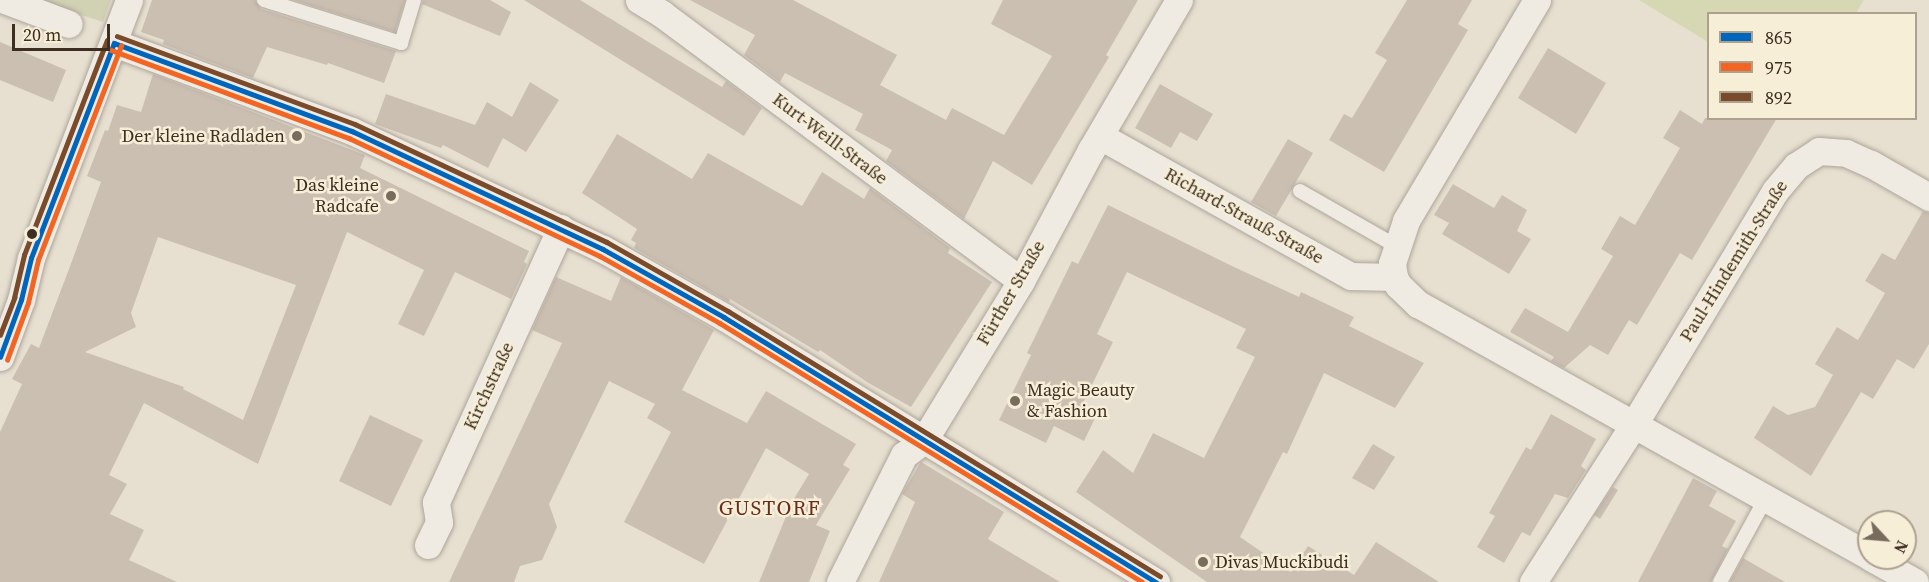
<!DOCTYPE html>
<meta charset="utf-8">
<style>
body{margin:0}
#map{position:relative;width:1929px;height:582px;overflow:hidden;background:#e7e0d1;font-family:"Source Serif 4",serif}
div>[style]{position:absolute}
.green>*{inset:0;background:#d6d7b3}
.cemetery>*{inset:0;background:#d1d1b3}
.building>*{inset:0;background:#cbbfb2}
.roads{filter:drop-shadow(0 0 2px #ada599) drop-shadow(0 0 2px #ada599)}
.lane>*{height:14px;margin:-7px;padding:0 7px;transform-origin:7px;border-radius:7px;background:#efebe3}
.street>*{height:27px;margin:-13.5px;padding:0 13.5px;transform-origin:13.5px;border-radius:13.5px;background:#efebe3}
.bus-1>*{height:4.5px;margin:-2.25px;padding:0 2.25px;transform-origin:2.25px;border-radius:2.25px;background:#0065bd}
.bus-2>*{height:4.5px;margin:-2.25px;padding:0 2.25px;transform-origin:2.25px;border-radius:2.25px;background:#f26522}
.bus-3>*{height:4.5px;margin:-2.25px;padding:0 2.25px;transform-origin:2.25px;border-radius:2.25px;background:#7a4b2a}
.dots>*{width:16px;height:16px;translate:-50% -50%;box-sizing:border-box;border:3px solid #f7eed8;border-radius:50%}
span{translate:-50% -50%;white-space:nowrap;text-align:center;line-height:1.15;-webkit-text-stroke:5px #f7eed8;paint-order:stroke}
.poi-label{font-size:18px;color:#3d2e20}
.right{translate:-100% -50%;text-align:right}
.left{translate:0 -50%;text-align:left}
.street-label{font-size:18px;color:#3d2e20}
.quarter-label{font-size:21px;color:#6b2e1e;letter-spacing:1.5px}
.legend{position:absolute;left:1707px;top:12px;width:210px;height:108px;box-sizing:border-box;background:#f7eed8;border:2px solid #ada18e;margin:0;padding:8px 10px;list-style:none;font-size:18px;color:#3d2e20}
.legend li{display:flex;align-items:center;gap:12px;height:30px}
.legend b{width:30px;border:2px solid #ada18e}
.north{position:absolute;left:1857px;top:510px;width:60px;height:60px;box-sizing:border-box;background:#f7eed8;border:2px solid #ada18e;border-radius:50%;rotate:116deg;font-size:16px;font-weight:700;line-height:24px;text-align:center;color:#3d2e20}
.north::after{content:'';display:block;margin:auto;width:21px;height:27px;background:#786c5e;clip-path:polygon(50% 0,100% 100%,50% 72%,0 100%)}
.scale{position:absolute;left:12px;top:24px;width:98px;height:27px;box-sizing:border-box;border:3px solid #3d2e20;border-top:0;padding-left:8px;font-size:18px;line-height:21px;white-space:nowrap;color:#3d2e20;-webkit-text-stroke:4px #f7eed8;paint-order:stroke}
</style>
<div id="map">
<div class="green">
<i style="clip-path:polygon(1639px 0,1864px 0,1856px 13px,1708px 14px,1708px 42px)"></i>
</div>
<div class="cemetery">
<i style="clip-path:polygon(36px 0,111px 0,103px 22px)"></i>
</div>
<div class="building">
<i style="clip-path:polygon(152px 0,255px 0,261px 9px,396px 51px,384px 83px,328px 63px,327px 65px,267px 47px,253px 78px,163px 44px,164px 40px,141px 32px)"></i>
<i style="clip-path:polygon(294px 0,405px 0,395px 32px)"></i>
<i style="clip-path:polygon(423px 0,490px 0,511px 12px,500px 36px,422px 4px)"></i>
<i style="clip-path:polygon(524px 0,580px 0,722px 87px,726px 81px,762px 108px,744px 136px)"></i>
<i style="clip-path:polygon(690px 0,793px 0,897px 55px,880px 85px,946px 120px,952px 108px,1004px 135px,1052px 56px,991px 24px,1003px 0,1138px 0,1106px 55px,1109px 57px,1032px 185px,993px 161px,964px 219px,886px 161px,892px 150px,855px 130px,863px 114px,785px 73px,780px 82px,744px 55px,755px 35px)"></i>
<i style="clip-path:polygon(1407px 0,1472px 0,1458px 24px,1468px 30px,1384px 172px,1329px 140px,1344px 114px,1352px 118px,1387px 60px,1375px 53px)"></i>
<i style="clip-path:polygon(0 42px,66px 70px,53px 102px,0 80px)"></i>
<i style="clip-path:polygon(1548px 48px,1606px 83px,1576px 134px,1518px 98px)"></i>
<i style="clip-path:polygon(evenodd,153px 74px,365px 155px,360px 168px,529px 251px,524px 262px,527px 264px,511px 299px,455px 272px,424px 336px,398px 324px,424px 270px,347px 232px,258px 464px,144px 403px,109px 475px,127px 484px,110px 514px,144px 530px,129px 560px,177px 582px,0 582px,0 432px,22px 384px,12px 379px,31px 344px,39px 348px,69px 269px,101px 182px,87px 176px,105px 130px,108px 131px,117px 105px,141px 112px,153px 74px,158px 237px,296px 285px,243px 420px,183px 389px,184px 387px,85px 352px,136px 327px,131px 313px,158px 237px)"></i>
<i style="clip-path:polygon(530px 82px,559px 100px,526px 152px,503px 138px,488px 168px,443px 145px,441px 148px,375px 124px,386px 94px,475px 125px,487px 102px,512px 117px)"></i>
<i style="clip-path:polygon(1160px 84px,1213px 114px,1197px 141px,1180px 132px,1171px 148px,1135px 128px)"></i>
<i style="clip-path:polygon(1680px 110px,1702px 124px,1705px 118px,1777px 118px,1692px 260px,1680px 253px,1637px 325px,1629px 320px,1608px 355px,1590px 345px,1564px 368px,1551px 361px,1554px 357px,1510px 332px,1525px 308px,1568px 332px,1613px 256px,1601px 249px,1620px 216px,1635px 225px,1680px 148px,1663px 138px)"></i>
<i style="clip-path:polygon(617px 134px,692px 179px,708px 153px,802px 206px,822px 172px,864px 199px,870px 188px,950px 248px,948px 253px,992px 282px,911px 407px,867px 382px,820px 350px,818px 352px,730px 299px,729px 302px,634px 248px,636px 243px,631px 240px,637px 229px,582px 193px)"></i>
<i style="clip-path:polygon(1288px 139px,1313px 153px,1276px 216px,1251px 202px)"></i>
<i style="clip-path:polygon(1453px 184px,1494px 208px,1502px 195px,1527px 210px,1517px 231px,1531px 239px,1509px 274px,1442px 234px,1449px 223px,1434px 215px)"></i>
<i style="clip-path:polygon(1108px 205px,1234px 267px,1299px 297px,1301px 292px,1354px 317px,1349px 326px,1424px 363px,1395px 408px,1324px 373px,1287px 454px,1283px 452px,1240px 537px,1291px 572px,1308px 546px,1354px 575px,1376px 542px,1439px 582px,1207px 582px,1076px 492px,1103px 450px,1133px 473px,1153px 433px,1204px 458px,1255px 357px,1236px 348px,1246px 329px,1127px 272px,1097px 334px,1113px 342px,1080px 409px,1096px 416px,1084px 441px,1054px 426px,1046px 443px,999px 420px,1031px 355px,1027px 353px,1072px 261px,1078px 264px)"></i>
<i style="clip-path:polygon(1923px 211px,1929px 213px,1929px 344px,1914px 369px,1897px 359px,1873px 399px,1861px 392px,1811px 476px,1754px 438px,1773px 406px,1788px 415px,1815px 407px,1833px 375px,1815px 364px,1837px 327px,1858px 340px,1885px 293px,1865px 281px,1882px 253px,1895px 260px)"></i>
<i style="clip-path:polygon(556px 277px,611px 301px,621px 277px,714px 330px,682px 390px,747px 423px,766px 391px,856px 444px,843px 465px,850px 469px,816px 525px,830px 531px,809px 582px,759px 582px,792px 502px,809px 474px,766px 448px,704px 564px,624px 522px,671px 432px,647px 418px,655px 404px,609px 381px,549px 504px,557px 527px,542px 560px,520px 566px,514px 582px,449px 582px,562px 343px,532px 330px)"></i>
<i style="clip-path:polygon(1551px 414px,1596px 439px,1581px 466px,1586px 470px,1568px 498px,1555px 494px,1530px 536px,1522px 532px,1504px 563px,1477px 547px,1495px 516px,1489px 513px,1526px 447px,1531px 450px)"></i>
<i style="clip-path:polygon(370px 415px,423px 440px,391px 506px,339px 481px)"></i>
<i style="clip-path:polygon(1373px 444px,1395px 457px,1374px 490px,1352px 478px)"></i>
<i style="clip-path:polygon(921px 462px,1004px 512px,988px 539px,1060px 582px,879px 582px,915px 502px,902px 494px)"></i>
<i style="clip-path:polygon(1693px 478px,1717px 491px,1709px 506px,1736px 521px,1722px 546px,1728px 549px,1711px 582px,1638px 582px)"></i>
<i style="clip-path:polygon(1613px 487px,1618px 490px,1600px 519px,1594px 515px)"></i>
<i style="clip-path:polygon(1743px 558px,1785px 582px,1730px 582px)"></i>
</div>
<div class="roads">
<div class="lane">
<i style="left:264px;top:0;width:144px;rotate:17.4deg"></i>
<i style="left:401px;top:43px;width:45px;rotate:-73.2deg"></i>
<i style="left:1300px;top:191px;width:111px;rotate:29.8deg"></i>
<i style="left:1720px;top:582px;width:96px;rotate:-61.3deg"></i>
</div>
<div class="street">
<i style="left:5px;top:0;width:68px;rotate:20.6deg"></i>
<i style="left:639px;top:0;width:27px;rotate:31deg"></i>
<i style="left:662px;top:14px;width:447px;rotate:36.6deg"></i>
<i style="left:1537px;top:0;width:257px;rotate:120.7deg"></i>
<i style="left:1406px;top:221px;width:44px;rotate:108.4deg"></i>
<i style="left:1392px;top:263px;width:14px;rotate:82deg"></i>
<i style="left:1394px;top:277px;width:9px;rotate:63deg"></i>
<i style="left:1398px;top:285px;width:28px;rotate:44deg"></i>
<i style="left:1418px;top:304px;width:517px;rotate:29.19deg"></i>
<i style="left:114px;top:43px;width:254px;rotate:20.3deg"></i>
<i style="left:352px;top:131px;width:277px;rotate:25.2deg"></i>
<i style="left:603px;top:249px;width:139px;rotate:29.3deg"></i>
<i style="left:724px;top:317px;width:507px;rotate:31.53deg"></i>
<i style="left:1100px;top:136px;width:287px;rotate:29.2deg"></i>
<i style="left:1351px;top:276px;width:43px;rotate:1.3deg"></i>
<i style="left:0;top:357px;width:61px;rotate:-69.8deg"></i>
<i style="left:21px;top:300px;width:43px;rotate:-76.6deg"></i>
<i style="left:31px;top:258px;width:276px;rotate:-69.2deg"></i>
<i style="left:428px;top:545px;width:25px;rotate:-64deg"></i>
<i style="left:439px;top:522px;width:20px;rotate:-99deg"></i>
<i style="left:436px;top:502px;width:301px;rotate:-65.5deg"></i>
<i style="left:1872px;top:558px;width:49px;rotate:29.2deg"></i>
<i style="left:840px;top:582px;width:142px;rotate:-63.3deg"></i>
<i style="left:904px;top:455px;width:25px;rotate:-37deg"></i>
<i style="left:924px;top:440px;width:186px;rotate:-58.6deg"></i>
<i style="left:1021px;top:281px;width:149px;rotate:-61.9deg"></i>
<i style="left:1091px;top:150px;width:174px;rotate:-59.6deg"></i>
<i style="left:1533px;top:582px;width:188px;rotate:-57.4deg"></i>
<i style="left:1634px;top:424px;width:272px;rotate:-58.8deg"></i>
<i style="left:1775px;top:191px;width:33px;rotate:-50deg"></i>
<i style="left:1796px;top:166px;width:27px;rotate:-33deg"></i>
<i style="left:1819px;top:151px;width:27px;rotate:4deg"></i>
<i style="left:1846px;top:153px;width:27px;rotate:24deg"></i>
<i style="left:1871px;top:164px;width:67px;rotate:29.6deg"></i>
</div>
</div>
<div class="bus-1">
<i style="left:114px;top:43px;width:254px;rotate:20.3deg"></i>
<i style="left:352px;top:131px;width:277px;rotate:25.2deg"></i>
<i style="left:603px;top:249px;width:139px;rotate:29.3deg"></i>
<i style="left:724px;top:317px;width:507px;rotate:31.53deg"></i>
<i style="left:0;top:357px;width:61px;rotate:-69.8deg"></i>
<i style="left:21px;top:300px;width:43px;rotate:-76.6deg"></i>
<i style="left:31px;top:258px;width:230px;rotate:-68.9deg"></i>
</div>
<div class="bus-2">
<i style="left:111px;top:50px;width:254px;rotate:20.3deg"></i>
<i style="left:349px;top:138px;width:277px;rotate:25.2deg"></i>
<i style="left:600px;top:256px;width:137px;rotate:29.2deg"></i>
<i style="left:720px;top:323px;width:495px;rotate:31.5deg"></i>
<i style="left:7px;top:360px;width:61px;rotate:-69.8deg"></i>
<i style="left:28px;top:303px;width:44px;rotate:-76.9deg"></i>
<i style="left:38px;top:260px;width:230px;rotate:-68.8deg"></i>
</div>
<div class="bus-3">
<i style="left:117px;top:36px;width:254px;rotate:20.3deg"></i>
<i style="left:355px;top:124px;width:278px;rotate:25.1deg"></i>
<i style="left:607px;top:242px;width:139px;rotate:29.7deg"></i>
<i style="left:728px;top:311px;width:507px;rotate:31.53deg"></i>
<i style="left:0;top:335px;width:40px;rotate:-69deg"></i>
<i style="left:14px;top:298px;width:44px;rotate:-76.9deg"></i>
<i style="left:24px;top:255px;width:230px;rotate:-68.9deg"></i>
</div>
<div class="dots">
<i style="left:297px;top:136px;background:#786c5e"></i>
<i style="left:391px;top:196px;background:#786c5e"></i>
<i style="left:32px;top:234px;background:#3d2e20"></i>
<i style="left:1015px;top:401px;background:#786c5e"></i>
<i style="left:1203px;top:562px;background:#786c5e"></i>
</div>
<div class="poi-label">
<span class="right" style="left:285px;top:136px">Der kleine Radladen</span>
<span class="right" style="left:379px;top:196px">Das kleine<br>Radcafe</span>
<span class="left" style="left:1027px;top:401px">Magic Beauty<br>&amp; Fashion</span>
<span class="left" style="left:1215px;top:562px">Divas Muckibudi</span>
</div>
<div class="street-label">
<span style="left:830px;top:139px;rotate:37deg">Kurt-Weill-Straße</span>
<span style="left:1244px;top:216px;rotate:29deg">Richard-Strauß-Straße</span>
<span style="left:1734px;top:261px;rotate:-58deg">Paul-Hindemith-Straße</span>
<span style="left:1011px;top:293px;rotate:-60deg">Fürther Straße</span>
<span style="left:489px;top:386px;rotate:-65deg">Kirchstraße</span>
</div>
<div class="quarter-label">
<span style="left:770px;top:508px">GUSTORF</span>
</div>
<ul class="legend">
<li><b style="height:8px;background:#0065bd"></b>865</li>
<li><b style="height:8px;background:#f26522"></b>975</li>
<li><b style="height:8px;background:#7a4b2a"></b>892</li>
</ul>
<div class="north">N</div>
<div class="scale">20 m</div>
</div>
